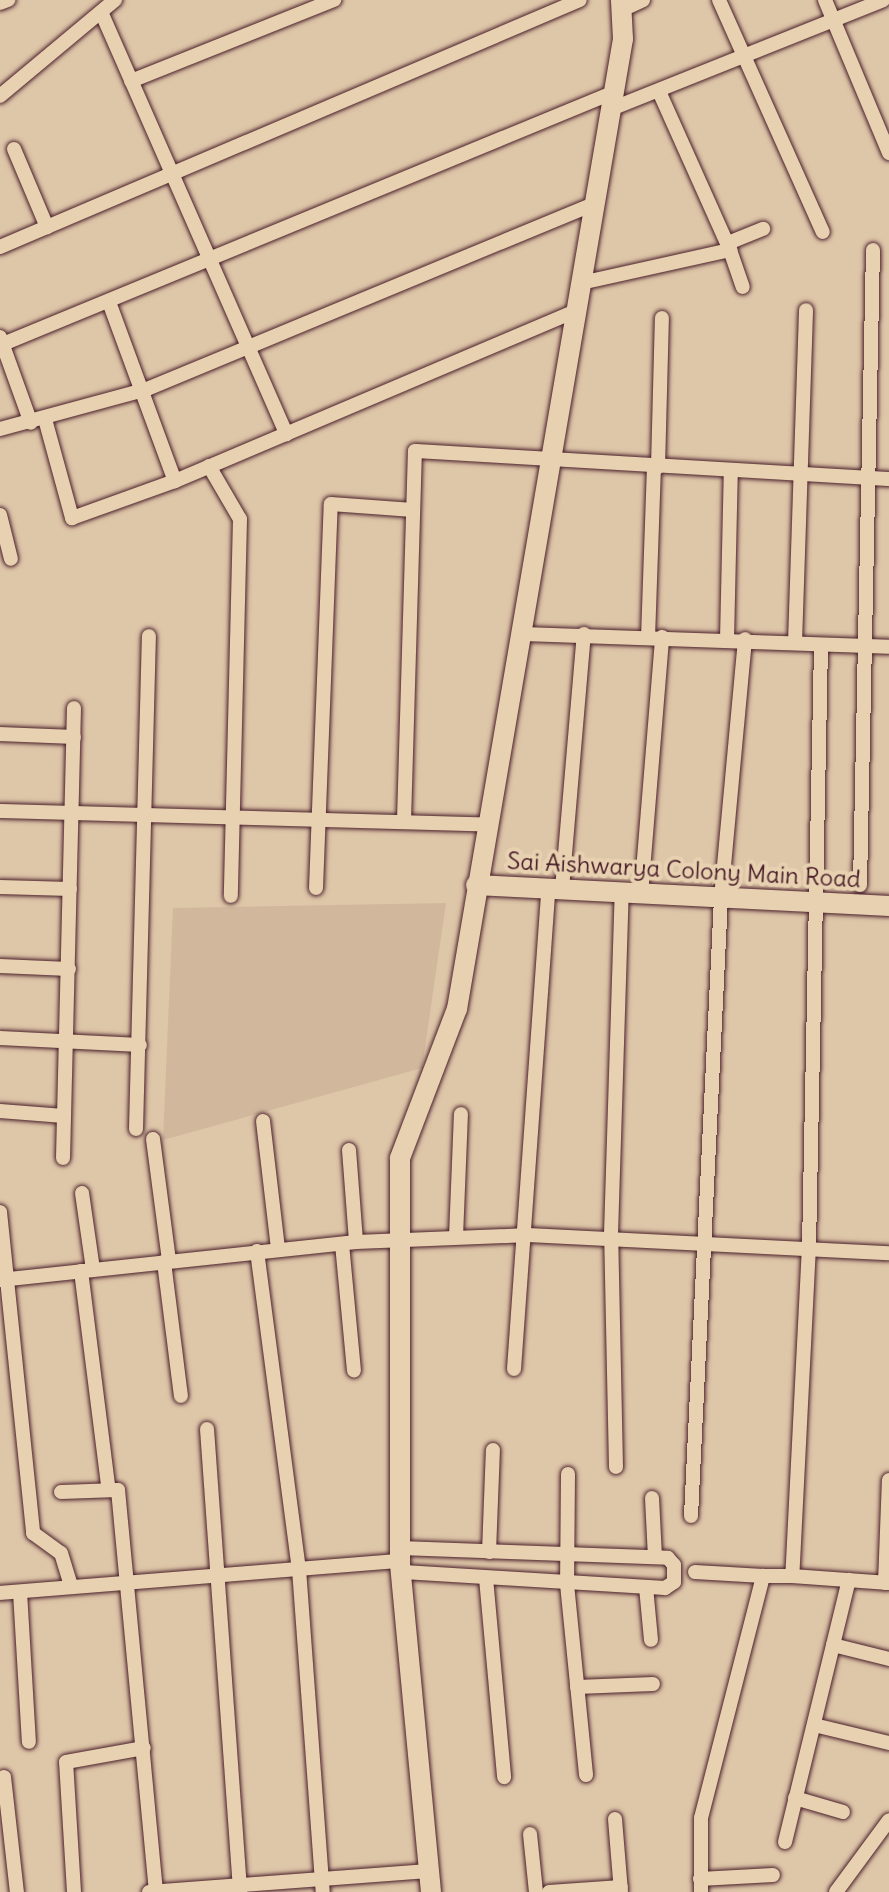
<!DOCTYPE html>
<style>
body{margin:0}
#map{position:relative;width:889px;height:1892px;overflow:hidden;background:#dec6a8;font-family:Delius,sans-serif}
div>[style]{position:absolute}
.built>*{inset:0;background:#d1b89d}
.roads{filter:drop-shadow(0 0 2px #4a1f2b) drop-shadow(0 0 2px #4a1f2b)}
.street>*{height:14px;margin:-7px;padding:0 7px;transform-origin:7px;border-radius:7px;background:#e7d1b0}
.secondary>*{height:20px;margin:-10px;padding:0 10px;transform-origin:10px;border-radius:10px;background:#e7d1b0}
span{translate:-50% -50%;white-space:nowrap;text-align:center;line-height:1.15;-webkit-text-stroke:8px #e7d1b0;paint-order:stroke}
.street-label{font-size:24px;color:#4a1f2b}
</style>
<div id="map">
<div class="built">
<i style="clip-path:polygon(446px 903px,422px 1068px,163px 1140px,173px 908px)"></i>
</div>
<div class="roads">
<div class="street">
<i style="left:719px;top:0;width:254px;rotate:65.9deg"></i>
<i style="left:825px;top:0;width:166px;rotate:67.3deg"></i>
<i style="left:0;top:3px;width:9px;rotate:-21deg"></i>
<i style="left:624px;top:9px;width:21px;rotate:-25deg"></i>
<i style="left:102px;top:14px;width:459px;rotate:66.3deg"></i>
<i style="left:131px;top:81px;width:219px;rotate:-21.8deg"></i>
<i style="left:0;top:96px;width:150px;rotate:-39.9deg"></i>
<i style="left:611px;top:109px;width:293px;rotate:-21.8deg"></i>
<i style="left:14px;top:149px;width:85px;rotate:67.1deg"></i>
<i style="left:728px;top:243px;width:38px;rotate:-22deg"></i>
<i style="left:0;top:247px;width:630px;rotate:-23.07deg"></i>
<i style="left:730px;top:250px;width:39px;rotate:71deg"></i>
<i style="left:581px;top:283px;width:153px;rotate:-12.5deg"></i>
<i style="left:730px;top:250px;width:174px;rotate:-114.1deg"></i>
<i style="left:109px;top:302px;width:191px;rotate:69.8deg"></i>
<i style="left:175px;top:481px;width:433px;rotate:-23deg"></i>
<i style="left:0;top:337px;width:91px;rotate:70.2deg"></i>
<i style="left:3px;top:344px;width:659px;rotate:-22.4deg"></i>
<i style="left:45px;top:419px;width:103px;rotate:74.7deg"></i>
<i style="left:72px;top:518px;width:109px;rotate:-19.8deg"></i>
<i style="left:0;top:429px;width:152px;rotate:-15.2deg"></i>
<i style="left:147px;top:389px;width:481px;rotate:-22.5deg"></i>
<i style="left:209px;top:466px;width:61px;rotate:59.7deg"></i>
<i style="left:240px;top:519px;width:377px;rotate:91.4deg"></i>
<i style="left:658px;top:467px;width:149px;rotate:-88.5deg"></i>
<i style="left:0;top:515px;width:45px;rotate:76deg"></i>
<i style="left:523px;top:634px;width:366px;rotate:2deg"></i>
<i style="left:648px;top:638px;width:170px;rotate:-88deg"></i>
<i style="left:727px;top:640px;width:170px;rotate:-88.7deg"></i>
<i style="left:795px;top:643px;width:333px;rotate:-88.1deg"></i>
<i style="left:821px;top:645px;width:601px;rotate:91.14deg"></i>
<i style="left:809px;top:1246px;width:330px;rotate:92.9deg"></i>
<i style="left:792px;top:1576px;width:97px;rotate:4.1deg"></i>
<i style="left:0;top:734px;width:74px;rotate:2.3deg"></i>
<i style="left:0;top:811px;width:488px;rotate:1.6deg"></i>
<i style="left:404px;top:820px;width:369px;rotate:-88.3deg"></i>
<i style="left:415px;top:451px;width:475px;rotate:3.4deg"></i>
<i style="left:860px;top:885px;width:635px;rotate:-88.83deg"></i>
<i style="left:0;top:887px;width:70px;rotate:1.6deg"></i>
<i style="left:316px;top:888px;width:384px;rotate:-87.8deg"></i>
<i style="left:331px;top:504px;width:82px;rotate:4.2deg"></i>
<i style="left:562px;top:889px;width:256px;rotate:-85.1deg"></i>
<i style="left:641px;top:895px;width:259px;rotate:-85.3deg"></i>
<i style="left:0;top:966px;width:69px;rotate:2.5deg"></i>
<i style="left:0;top:1038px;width:140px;rotate:2.9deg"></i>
<i style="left:0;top:1111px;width:64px;rotate:4.5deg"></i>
<i style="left:263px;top:1121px;width:129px;rotate:83.3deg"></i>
<i style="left:136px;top:1129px;width:493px;rotate:-88.5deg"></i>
<i style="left:153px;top:1139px;width:123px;rotate:82.5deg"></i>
<i style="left:349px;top:1150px;width:92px;rotate:85.6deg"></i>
<i style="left:63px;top:1158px;width:450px;rotate:-88.6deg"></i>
<i style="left:82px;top:1193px;width:77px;rotate:81.8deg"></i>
<i style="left:0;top:1212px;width:323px;rotate:84.1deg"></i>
<i style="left:33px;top:1533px;width:34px;rotate:36deg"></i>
<i style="left:61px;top:1553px;width:34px;rotate:73deg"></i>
<i style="left:456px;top:1237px;width:123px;rotate:-87.7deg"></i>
<i style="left:342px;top:1244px;width:127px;rotate:84.6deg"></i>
<i style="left:257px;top:1251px;width:321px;rotate:82.5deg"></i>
<i style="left:299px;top:1569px;width:324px;rotate:85.8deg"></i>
<i style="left:164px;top:1262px;width:135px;rotate:82.8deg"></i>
<i style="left:81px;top:1271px;width:217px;rotate:82.8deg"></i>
<i style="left:0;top:1280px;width:358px;rotate:-6.1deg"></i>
<i style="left:356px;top:1242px;width:172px;rotate:-2.3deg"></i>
<i style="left:528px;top:1235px;width:361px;rotate:2.9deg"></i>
<i style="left:514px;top:1369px;width:481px;rotate:-85.9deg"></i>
<i style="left:207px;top:1429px;width:464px;rotate:85.9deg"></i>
<i style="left:616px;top:1467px;width:233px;rotate:-91.2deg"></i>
<i style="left:611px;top:1234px;width:342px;rotate:-88.2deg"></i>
<i style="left:568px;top:1474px;width:110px;rotate:90.5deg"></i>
<i style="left:567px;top:1584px;width:192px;rotate:84.3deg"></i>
<i style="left:61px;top:1492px;width:57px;rotate:-2deg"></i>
<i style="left:118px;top:1490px;width:404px;rotate:84.6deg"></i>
<i style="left:652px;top:1498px;width:59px;rotate:87.1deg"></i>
<i style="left:691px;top:1516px;width:619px;rotate:-87.22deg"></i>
<i style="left:721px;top:898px;width:260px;rotate:-84.7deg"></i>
<i style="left:400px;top:1548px;width:268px;rotate:2.1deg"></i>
<i style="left:668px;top:1558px;width:9px;rotate:49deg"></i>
<i style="left:674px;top:1565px;width:17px;rotate:90deg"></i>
<i style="left:674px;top:1582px;width:11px;rotate:146deg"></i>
<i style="left:665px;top:1588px;width:262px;rotate:-176.5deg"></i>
<i style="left:489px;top:1552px;width:102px;rotate:-87.8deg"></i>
<i style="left:695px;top:1572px;width:68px;rotate:3.4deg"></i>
<i style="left:486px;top:1578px;width:200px;rotate:84.8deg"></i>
<i style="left:885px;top:1583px;width:103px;rotate:-87.8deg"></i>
<i style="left:646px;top:1587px;width:53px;rotate:84.6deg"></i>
<i style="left:20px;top:1592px;width:150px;rotate:86.6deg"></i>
<i style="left:0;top:1593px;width:401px;rotate:-4.6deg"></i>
<i style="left:833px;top:1645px;width:58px;rotate:14deg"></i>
<i style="left:577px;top:1687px;width:76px;rotate:-2.3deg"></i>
<i style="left:814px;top:1725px;width:77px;rotate:13.5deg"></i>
<i style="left:4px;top:1777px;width:116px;rotate:83.6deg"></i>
<i style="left:795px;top:1798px;width:50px;rotate:16.3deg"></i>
<i style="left:615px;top:1819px;width:73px;rotate:85.3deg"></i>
<i style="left:530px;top:1834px;width:58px;rotate:84.1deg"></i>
<i style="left:785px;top:1842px;width:270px;rotate:-76.3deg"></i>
<i style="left:700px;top:1879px;width:73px;rotate:-3.1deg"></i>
<i style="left:74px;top:1892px;width:130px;rotate:-93.5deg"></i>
<i style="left:66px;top:1762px;width:79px;rotate:-10.2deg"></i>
<i style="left:149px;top:1892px;width:280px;rotate:-4.3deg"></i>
<i style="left:549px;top:1892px;width:72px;rotate:-4deg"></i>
<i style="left:701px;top:1892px;width:74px;rotate:-90deg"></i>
<i style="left:701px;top:1818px;width:250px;rotate:-75.6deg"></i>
<i style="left:763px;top:1576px;width:29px"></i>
<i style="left:836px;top:1892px;width:89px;rotate:-53.6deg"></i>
</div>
<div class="secondary">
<i style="left:476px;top:885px;width:414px;rotate:2.9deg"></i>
<i style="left:431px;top:1892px;width:332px;rotate:-95.4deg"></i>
<i style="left:400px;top:1561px;width:403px;rotate:-90deg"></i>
<i style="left:400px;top:1158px;width:160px;rotate:-69.1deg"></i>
<i style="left:457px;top:1009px;width:984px;rotate:-80.29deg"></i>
<i style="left:623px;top:39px;width:39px;rotate:-93deg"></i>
</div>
</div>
<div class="street-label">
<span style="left:684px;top:870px;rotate:3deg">Sai Aishwarya Colony Main Road</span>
</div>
</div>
